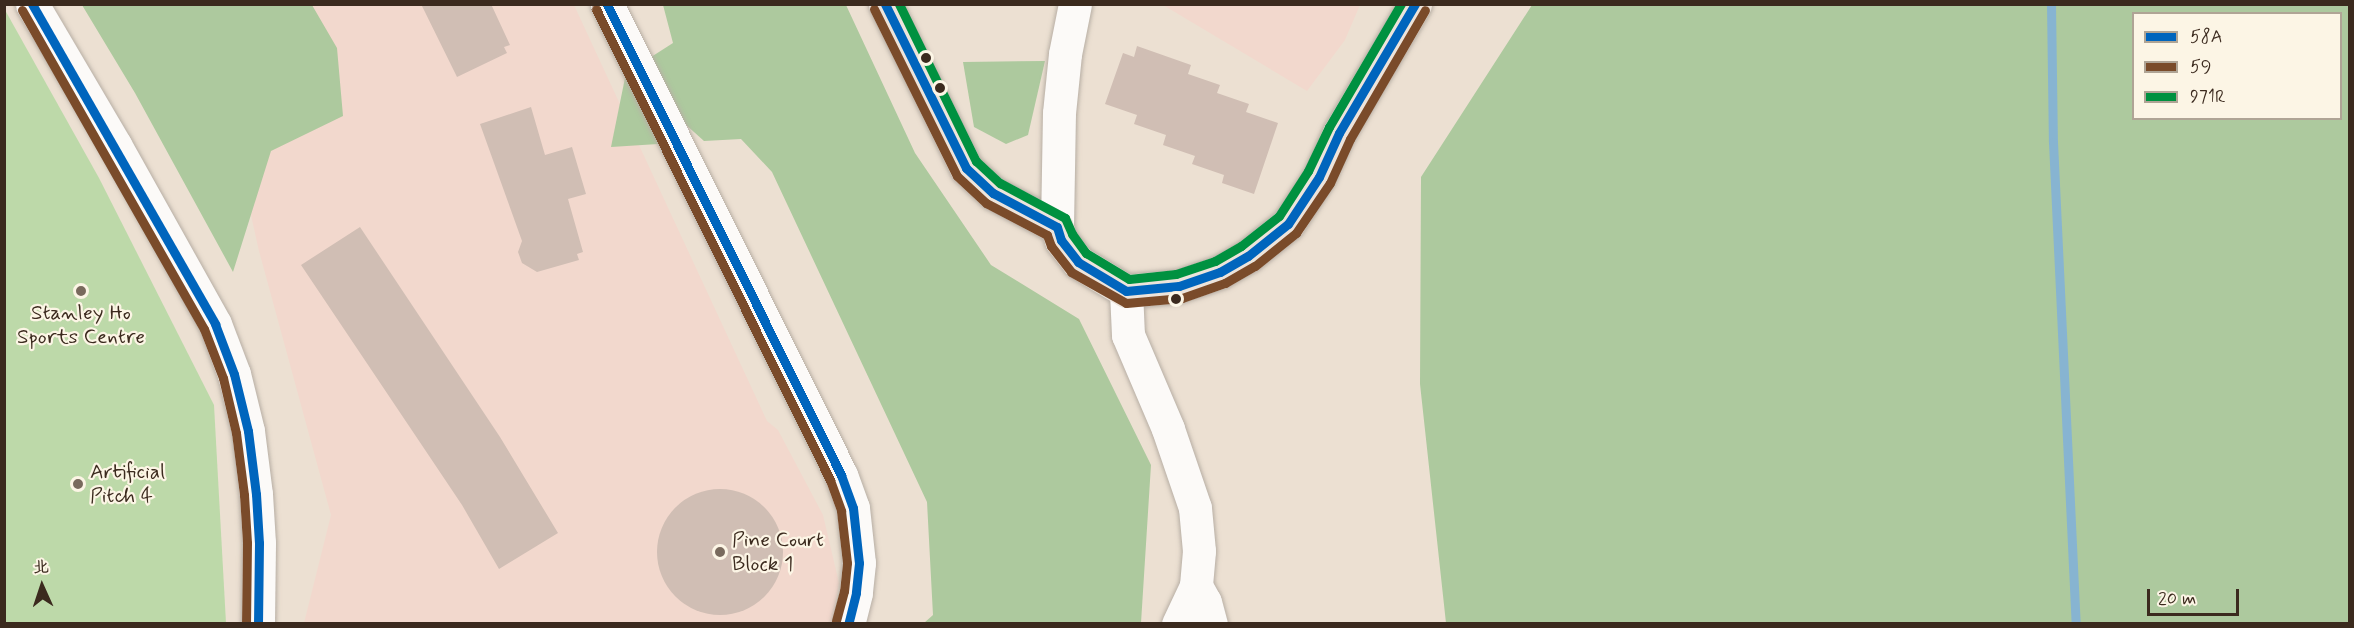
<!DOCTYPE html>
<meta charset="utf-8">
<style>
body{margin:0}
#map{position:relative;width:2354px;height:628px;overflow:hidden;background:#ece0d2;font-family:Mynerve,"LXGW WenKai TC",sans-serif}
div>[style]{position:absolute}
.built>*{inset:0;background:#f2d8cd}
.green>*{inset:0;background:#bdd9a9}
.forest>*{inset:0;background:#adc99e}
.stream>*{height:9px;margin:-4.5px;padding:0 4.5px;transform-origin:4.5px;border-radius:4.5px;background:#87b4d1}
.building>*{inset:0;background:#d0beb4}
.round{border-radius:50%}
.roads{filter:drop-shadow(0 0 2px #b7aea4) drop-shadow(0 0 2px #b7aea4)}
.minor>*{height:33px;margin:-16.5px;padding:0 16.5px;transform-origin:16.5px;border-radius:16.5px;background:#fcfaf8}
.major>*{height:33px;margin:-16.5px;padding:0 16.5px;transform-origin:16.5px;border-radius:16.5px;background:#ede4db}
.bus-1>*{height:9px;margin:-4.5px;padding:0 4.5px;transform-origin:4.5px;border-radius:4.5px;background:#0065bd}
.bus-2>*{height:9px;margin:-4.5px;padding:0 4.5px;transform-origin:4.5px;border-radius:4.5px;background:#7a4b2a}
.bus-3>*{height:9px;margin:-4.5px;padding:0 4.5px;transform-origin:4.5px;border-radius:4.5px;background:#009140}
.dots>*{width:16px;height:16px;translate:-50% -50%;box-sizing:border-box;border:3px solid #fcf5e5;border-radius:50%}
span{translate:-50% -50%;white-space:nowrap;text-align:center;line-height:1.15;-webkit-text-stroke:4.5px #fcf5e5;paint-order:stroke}
.poi-label{font-size:21px;color:#3b2a1e}
.left{translate:0 -50%;text-align:left}
.frame{position:absolute;inset:0;border:6px solid #3b2a1e;pointer-events:none}
.legend{position:absolute;left:2132px;top:12px;width:210px;height:108px;box-sizing:border-box;background:#fcf5e5;border:2px solid #afa495;margin:0;padding:8px 10px;list-style:none;font-size:18px;color:#3b2a1e}
.legend li{display:flex;align-items:center;gap:12px;height:30px}
.legend b{width:30px;border:2px solid #afa495}
.north{position:absolute;left:12px;top:556px;width:60px;height:60px;-webkit-text-stroke:4px #fcf5e5;paint-order:stroke;rotate:357deg;font-size:16px;font-weight:700;line-height:24px;text-align:center;color:#3b2a1e}
.north::after{content:'';display:block;margin:auto;width:21px;height:27px;background:#3b2a1e;clip-path:polygon(50% 0,100% 100%,50% 72%,0 100%)}
.scale{position:absolute;left:2147px;top:589px;width:92px;height:27px;box-sizing:border-box;border:3px solid #3b2a1e;border-top:0;padding-left:8px;font-size:18px;line-height:21px;white-space:nowrap;color:#3b2a1e;-webkit-text-stroke:4px #fcf5e5;paint-order:stroke}
</style>
<div id="map">
<div class="built">
<i style="clip-path:polygon(204px 5px,574px 5px,767px 421px,778px 430px,823px 515px,839px 583px,832px 623px,304px 623px,331px 515px,259px 251px)"></i>
<i style="clip-path:polygon(1163px 5px,1360px 5px,1345px 40px,1307px 91px)"></i>
</div>
<div class="green">
<i style="clip-path:polygon(5px 10px,99px 178px,214px 405px,226px 623px,5px 623px)"></i>
</div>
<div class="forest">
<i style="clip-path:polygon(82px 5px,312px 5px,337px 48px,343px 116px,271px 151px,233px 272px,135px 93px)"></i>
<i style="clip-path:polygon(663px 5px,846px 5px,915px 153px,991px 265px,1079px 319px,1151px 465px,1141px 623px,924px 623px,933px 615px,927px 502px,772px 172px,741px 139px,704px 141px,675px 115px,648px 59px,673px 43px)"></i>
<i style="clip-path:polygon(evenodd,1532px 5px,2348px 5px,2349px 623px,1446px 623px,1420px 384px,1421px 177px,1532px 5px,2134px 14px,2340px 14px,2340px 118px,2134px 118px,2134px 14px)"></i>
<i style="clip-path:polygon(1045px 61px,1028px 135px,1006px 144px,974px 127px,963px 62px)"></i>
<i style="clip-path:polygon(632px 69px,658px 144px,611px 147px,626px 73px)"></i>
</div>
<div class="stream">
<i style="left:2051px;top:4px;width:138px;rotate:89.2deg"></i>
<i style="left:2053px;top:142px;width:483px;rotate:87.3deg"></i>
</div>
<div class="building">
<i style="clip-path:polygon(421px 4px,491px 4px,510px 45px,504px 47px,507px 53px,457px 77px)"></i>
<i style="clip-path:polygon(1137px 46px,1191px 65px,1188px 74px,1220px 85px,1217px 93px,1249px 104px,1246px 112px,1278px 123px,1254px 194px,1222px 183px,1224px 175px,1192px 164px,1195px 156px,1163px 145px,1166px 135px,1134px 124px,1137px 115px,1105px 104px,1123px 53px,1134px 57px)"></i>
<i style="clip-path:polygon(531px 107px,545px 155px,572px 147px,586px 194px,568px 199px,583px 252px,577px 254px,579px 260px,537px 272px,522px 263px,518px 252px,522px 241px,480px 124px)"></i>
<i style="clip-path:polygon(360px 227px,500px 437px,558px 533px,499px 569px,462px 505px,301px 265px)"></i>
<i class="round" style="left:657px;top:489px;width:126px;height:126px"></i>
</div>
<div class="roads">
<div class="minor">
<i style="left:32px;top:4px;width:164px;rotate:59.5deg"></i>
<i style="left:115px;top:145px;width:205px;rotate:60.8deg"></i>
<i style="left:215px;top:324px;width:53px;rotate:69.2deg"></i>
<i style="left:234px;top:374px;width:59px;rotate:76.2deg"></i>
<i style="left:248px;top:431px;width:64px;rotate:82.8deg"></i>
<i style="left:256px;top:494px;width:49px;rotate:86.5deg"></i>
<i style="left:259px;top:543px;width:81px;rotate:90.7deg"></i>
<i style="left:607px;top:4px;width:526px;rotate:63.58deg"></i>
<i style="left:841px;top:475px;width:35px;rotate:70deg"></i>
<i style="left:853px;top:508px;width:55px;rotate:83.8deg"></i>
<i style="left:859px;top:563px;width:30px;rotate:96deg"></i>
<i style="left:856px;top:593px;width:32px;rotate:104deg"></i>
<i style="left:1057px;top:227px;width:114px;rotate:-89deg"></i>
<i style="left:1059px;top:113px;width:59px;rotate:-84.2deg"></i>
<i style="left:1065px;top:54px;width:51px;rotate:-78.7deg"></i>
<i style="left:1126px;top:291px;width:44px;rotate:87.4deg"></i>
<i style="left:1128px;top:335px;width:102px;rotate:66.9deg"></i>
<i style="left:1168px;top:429px;width:83px;rotate:71.1deg"></i>
<i style="left:1195px;top:508px;width:43px;rotate:84.7deg"></i>
<i style="left:1199px;top:551px;width:35px;rotate:95deg"></i>
<i style="left:1196px;top:586px;width:42px;rotate:115.3deg"></i>
<i style="left:1196px;top:586px;width:18px;rotate:61deg"></i>
<i style="left:1205px;top:602px;width:23px;rotate:75deg"></i>
</div>
<div class="major">
<i style="left:885px;top:4px;width:183px;rotate:63.7deg"></i>
<i style="left:966px;top:168px;width:37px;rotate:43deg"></i>
<i style="left:993px;top:193px;width:72px;rotate:28deg"></i>
<i style="left:1057px;top:227px;width:14px;rotate:73deg"></i>
<i style="left:1061px;top:240px;width:28px;rotate:52deg"></i>
<i style="left:1078px;top:262px;width:56px;rotate:31.1deg"></i>
<i style="left:1126px;top:291px;width:53px;rotate:-5.4deg"></i>
<i style="left:1179px;top:286px;width:43px;rotate:-18.9deg"></i>
<i style="left:1220px;top:272px;width:32px;rotate:-30deg"></i>
<i style="left:1248px;top:256px;width:51px;rotate:-38.7deg"></i>
<i style="left:1288px;top:224px;width:56px;rotate:-56.6deg"></i>
<i style="left:1319px;top:177px;width:48px;rotate:-65.6deg"></i>
<i style="left:1339px;top:133px;width:150px;rotate:-59.5deg"></i>
</div>
</div>
<div class="bus-1">
<i style="left:32px;top:4px;width:369px;rotate:60.2deg"></i>
<i style="left:215px;top:324px;width:53px;rotate:69.2deg"></i>
<i style="left:234px;top:374px;width:59px;rotate:76.2deg"></i>
<i style="left:248px;top:431px;width:64px;rotate:82.8deg"></i>
<i style="left:256px;top:494px;width:49px;rotate:86.5deg"></i>
<i style="left:259px;top:543px;width:81px;rotate:90.7deg"></i>
<i style="left:607px;top:4px;width:526px;rotate:63.58deg"></i>
<i style="left:841px;top:475px;width:35px;rotate:70deg"></i>
<i style="left:853px;top:508px;width:55px;rotate:83.8deg"></i>
<i style="left:859px;top:563px;width:30px;rotate:96deg"></i>
<i style="left:856px;top:593px;width:32px;rotate:104deg"></i>
<i style="left:885px;top:4px;width:183px;rotate:63.7deg"></i>
<i style="left:966px;top:168px;width:37px;rotate:43deg"></i>
<i style="left:993px;top:193px;width:72px;rotate:28deg"></i>
<i style="left:1057px;top:227px;width:14px;rotate:73deg"></i>
<i style="left:1061px;top:240px;width:28px;rotate:52deg"></i>
<i style="left:1078px;top:262px;width:56px;rotate:31.1deg"></i>
<i style="left:1126px;top:291px;width:53px;rotate:-5.4deg"></i>
<i style="left:1179px;top:286px;width:43px;rotate:-18.9deg"></i>
<i style="left:1220px;top:272px;width:32px;rotate:-30deg"></i>
<i style="left:1248px;top:256px;width:51px;rotate:-38.7deg"></i>
<i style="left:1288px;top:224px;width:56px;rotate:-56.6deg"></i>
<i style="left:1319px;top:177px;width:48px;rotate:-65.6deg"></i>
<i style="left:1339px;top:133px;width:150px;rotate:-59.5deg"></i>
</div>
<div class="bus-2">
<i style="left:596px;top:9px;width:526px;rotate:63.58deg"></i>
<i style="left:830px;top:480px;width:33px;rotate:70deg"></i>
<i style="left:841px;top:511px;width:52px;rotate:83.4deg"></i>
<i style="left:847px;top:563px;width:28px;rotate:96deg"></i>
<i style="left:844px;top:591px;width:31px;rotate:105deg"></i>
<i style="left:874px;top:9px;width:186px;rotate:63.6deg"></i>
<i style="left:957px;top:176px;width:40px;rotate:43deg"></i>
<i style="left:986px;top:203px;width:69px;rotate:27.7deg"></i>
<i style="left:1047px;top:235px;width:12px;rotate:70deg"></i>
<i style="left:1051px;top:246px;width:33px;rotate:52deg"></i>
<i style="left:1071px;top:272px;width:63px;rotate:29.4deg"></i>
<i style="left:1126px;top:303px;width:56px;rotate:-5.1deg"></i>
<i style="left:1182px;top:298px;width:46px;rotate:-19.2deg"></i>
<i style="left:1225px;top:283px;width:34px;rotate:-30deg"></i>
<i style="left:1255px;top:266px;width:53px;rotate:-38.8deg"></i>
<i style="left:1296px;top:233px;width:60px;rotate:-55.8deg"></i>
<i style="left:1330px;top:183px;width:48px;rotate:-65.6deg"></i>
<i style="left:1350px;top:139px;width:149px;rotate:-59.8deg"></i>
<i style="left:22px;top:10px;width:367px;rotate:60.3deg"></i>
<i style="left:204px;top:329px;width:53px;rotate:68.8deg"></i>
<i style="left:223px;top:378px;width:57px;rotate:76.7deg"></i>
<i style="left:236px;top:433px;width:63px;rotate:82.6deg"></i>
<i style="left:244px;top:495px;width:48px;rotate:86.4deg"></i>
<i style="left:247px;top:543px;width:81px;rotate:90.7deg"></i>
</div>
<div class="bus-3">
<i style="left:899px;top:4px;width:175px;rotate:63.9deg"></i>
<i style="left:976px;top:161px;width:33px;rotate:43deg"></i>
<i style="left:1000px;top:183px;width:74px;rotate:28.3deg"></i>
<i style="left:1065px;top:218px;width:17px;rotate:66deg"></i>
<i style="left:1072px;top:234px;width:24px;rotate:54deg"></i>
<i style="left:1086px;top:253px;width:50px;rotate:31.2deg"></i>
<i style="left:1129px;top:279px;width:47px;rotate:-6.1deg"></i>
<i style="left:1176px;top:274px;width:41px;rotate:-18.4deg"></i>
<i style="left:1215px;top:261px;width:30px;rotate:-30deg"></i>
<i style="left:1241px;top:246px;width:48px;rotate:-38.3deg"></i>
<i style="left:1279px;top:216px;width:54px;rotate:-57.2deg"></i>
<i style="left:1308px;top:171px;width:49px;rotate:-64.5deg"></i>
<i style="left:1329px;top:127px;width:143px;rotate:-59.7deg"></i>
</div>
<div class="dots">
<i style="left:926px;top:58px;background:#3b2a1e"></i>
<i style="left:940px;top:88px;background:#3b2a1e"></i>
<i style="left:81px;top:291px;background:#796a5d"></i>
<i style="left:1176px;top:299px;background:#3b2a1e"></i>
<i style="left:78px;top:484px;background:#796a5d"></i>
<i style="left:720px;top:552px;background:#796a5d"></i>
</div>
<div class="poi-label">
<span style="left:81px;top:325px">Stanley Ho<br>Sports Centre</span>
<span class="left" style="left:90px;top:484px">Artificial<br>Pitch 4</span>
<span class="left" style="left:732px;top:552px">Pine Court<br>Block 1</span>
</div>
<div class="frame"></div>
<ul class="legend">
<li><b style="height:8px;background:#0065bd"></b>58A</li>
<li><b style="height:8px;background:#7a4b2a"></b>59</li>
<li><b style="height:8px;background:#009140"></b>971R</li>
</ul>
<div class="north">北</div>
<div class="scale">20 m</div>
</div>
